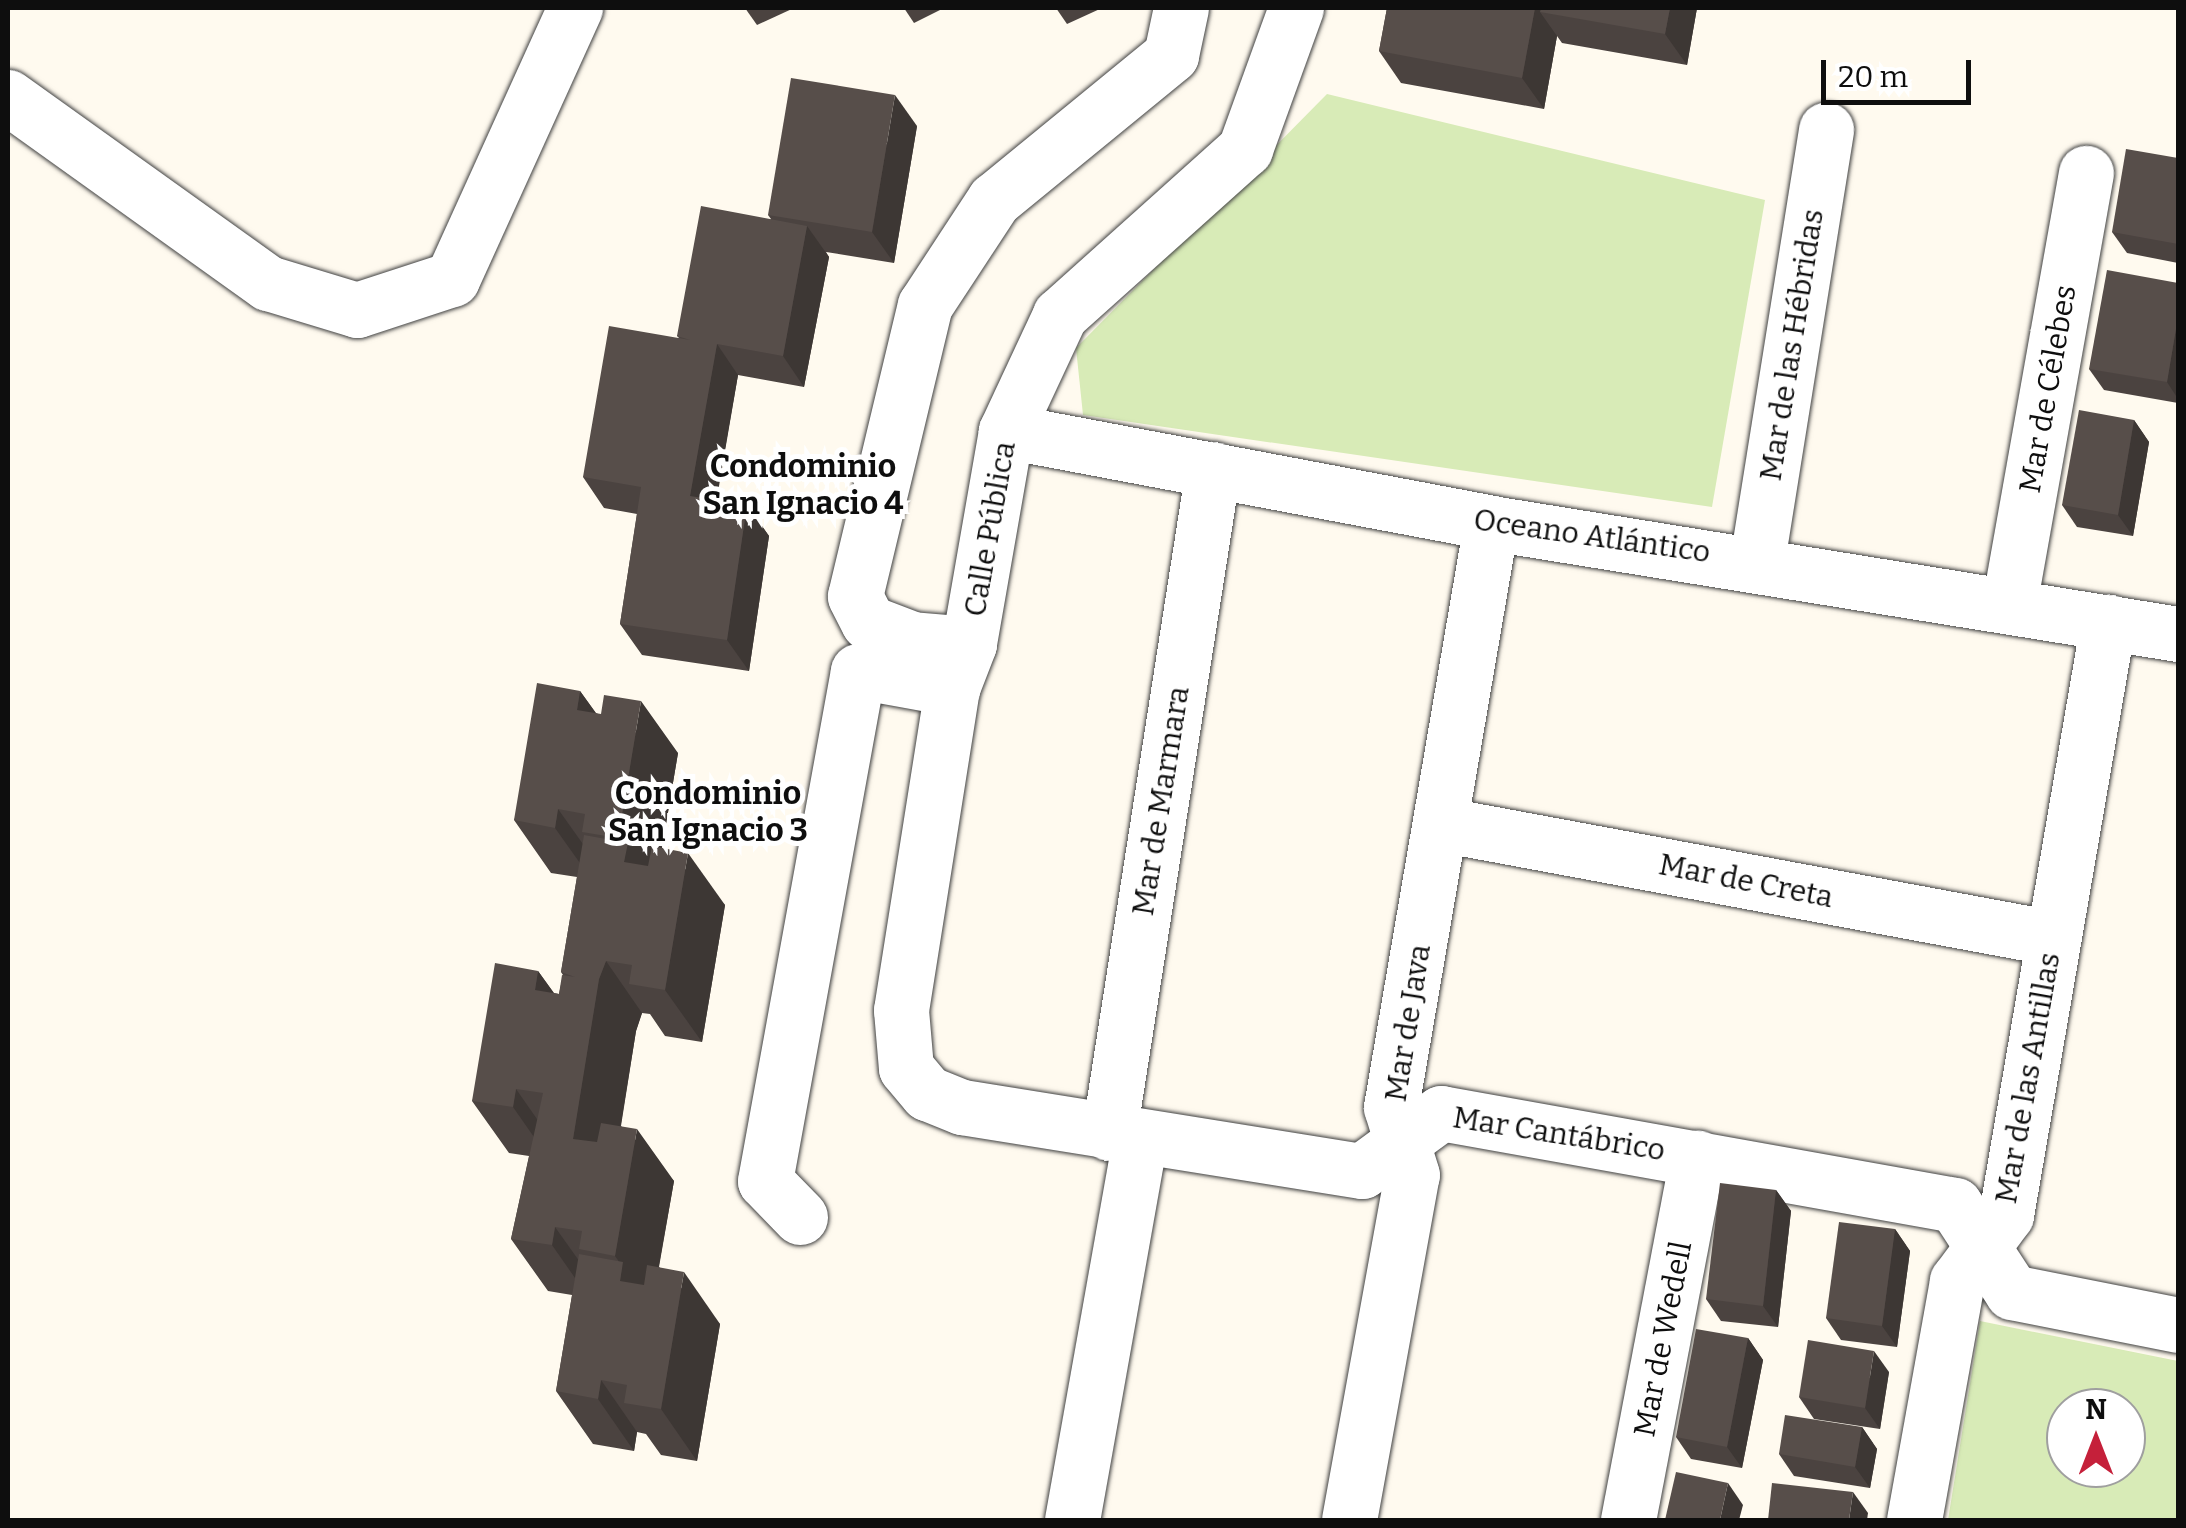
<!DOCTYPE html>
<meta charset="utf-8">
<style>
body{margin:0}
#map{position:relative;width:2186px;height:1528px;overflow:hidden;background:#fffaef;font-family:Bitter,serif}
div>[style]{position:absolute}
.green>*{inset:0;background:#d8ebb7}
.roads{filter:drop-shadow(0 0 2px #414141) drop-shadow(0 0 2px #414141)}
.minor>*{height:55px;margin:-27.5px;padding:0 27.5px;transform-origin:27.5px;border-radius:27.5px;background:#fff}
.wall>*{inset:0;background:#4b4340}
.shaded-wall>*{inset:0;background:#3d3734}
.building>*{inset:0;background:#574e4a}
span{translate:-50% -50%;white-space:nowrap;text-align:center;line-height:1.15;-webkit-text-stroke:10px #fff;paint-order:stroke}
.street-label{font-size:30px;color:#0e0e0e}
.neighbourhood-label{font-size:32px;color:#0e0e0e;font-weight:700}
.frame{position:absolute;inset:0;border:10px solid #0e0e0e;pointer-events:none}
.north{position:absolute;left:2046px;top:1388px;width:100px;height:100px;box-sizing:border-box;background:#fff;border:2px solid #9f9f9f;border-radius:50%;rotate:0deg;font-size:28px;font-weight:700;line-height:40px;text-align:center;color:#0e0e0e}
.north::after{content:'';display:block;margin:auto;width:35px;height:45px;background:#c5203a;clip-path:polygon(50% 0,100% 100%,50% 72%,0 100%)}
.scale{position:absolute;left:1821px;top:60px;width:150px;height:45px;box-sizing:border-box;border:5px solid #0e0e0e;border-top:0;padding-left:12px;font-size:30px;line-height:35px;white-space:nowrap;color:#0e0e0e;-webkit-text-stroke:8px #fff;paint-order:stroke}
</style>
<div id="map">
<div class="green">
<i style="clip-path:polygon(1327px 94px,1765px 200px,1712px 507px,1083px 415px,1076px 348px)"></i>
<i style="clip-path:polygon(evenodd,1980px 1321px,2178px 1361px,2178px 1520px,1948px 1520px,1980px 1321px,2066px 1408px,2126px 1408px,2126px 1468px,2066px 1468px,2066px 1408px)"></i>
</div>
<div class="roads">
<div class="minor">
<i style="left:1296px;top:8px;width:150px;rotate:109.9deg"></i>
<i style="left:1245px;top:149px;width:249px;rotate:138.1deg"></i>
<i style="left:1060px;top:315px;width:128px;rotate:115deg"></i>
<i style="left:1006px;top:431px;width:216px;rotate:99.9deg"></i>
<i style="left:969px;top:644px;width:47px;rotate:111.1deg"></i>
<i style="left:952px;top:688px;width:326px;rotate:99deg"></i>
<i style="left:901px;top:1010px;width:58px;rotate:85.1deg"></i>
<i style="left:906px;top:1068px;width:33px;rotate:50deg"></i>
<i style="left:927px;top:1093px;width:38px;rotate:22deg"></i>
<i style="left:962px;top:1107px;width:405px;rotate:9.1deg"></i>
<i style="left:1362px;top:1171px;width:98px;rotate:-36.3deg"></i>
<i style="left:1441px;top:1113px;width:522px;rotate:10.15deg"></i>
<i style="left:1955px;top:1205px;width:104px;rotate:56.8deg"></i>
<i style="left:2012px;top:1292px;width:169px;rotate:11.2deg"></i>
<i style="left:8px;top:97px;width:320px;rotate:35.6deg"></i>
<i style="left:268px;top:283px;width:93px;rotate:16.9deg"></i>
<i style="left:357px;top:310px;width:100px;rotate:-18.1deg"></i>
<i style="left:452px;top:279px;width:298px;rotate:-65.6deg"></i>
<i style="left:1006px;top:431px;width:494px;rotate:10.7deg"></i>
<i style="left:1491px;top:523px;width:696px;rotate:9.18deg"></i>
<i style="left:1757px;top:561px;width:437px;rotate:-80.9deg"></i>
<i style="left:2009px;top:605px;width:439px;rotate:-79.9deg"></i>
<i style="left:969px;top:644px;width:57px;rotate:-175deg"></i>
<i style="left:912px;top:639px;width:47px;rotate:-158.9deg"></i>
<i style="left:868px;top:622px;width:29px;rotate:-117deg"></i>
<i style="left:855px;top:596px;width:299px;rotate:-76.5deg"></i>
<i style="left:925px;top:305px;width:126px;rotate:-56.7deg"></i>
<i style="left:994px;top:200px;width:229px;rotate:-39.3deg"></i>
<i style="left:1171px;top:55px;width:48px;rotate:-78deg"></i>
<i style="left:1440px;top:824px;width:624px;rotate:10.53deg"></i>
<i style="left:1109px;top:1133px;width:672px;rotate:-81.1deg"></i>
<i style="left:800px;top:1217px;width:50px;rotate:-134.2deg"></i>
<i style="left:765px;top:1181px;width:518px;rotate:-79.67deg"></i>
<i style="left:858px;top:671px;width:96px;rotate:10.3deg"></i>
<i style="left:1072px;top:1520px;width:389px;rotate:-79.9deg"></i>
<i style="left:1349px;top:1520px;width:351px;rotate:-79.7deg"></i>
<i style="left:1412px;top:1175px;width:71px;rotate:-107.2deg"></i>
<i style="left:1391px;top:1107px;width:592px;rotate:-80.28deg"></i>
<i style="left:1628px;top:1520px;width:369px;rotate:-79.2deg"></i>
<i style="left:1914px;top:1520px;width:243px;rotate:-79.8deg"></i>
<i style="left:1957px;top:1281px;width:82px;rotate:-53.4deg"></i>
<i style="left:2006px;top:1215px;width:602px;rotate:-80.24deg"></i>
</div>
</div>
<div class="wall">
<i style="clip-path:polygon(745px 8px,794px 8px,757px 25px)"></i>
<i style="clip-path:polygon(904px 8px,944px 8px,914px 23px)"></i>
<i style="clip-path:polygon(1056px 8px,1102px 8px,1067px 24px)"></i>
<i style="clip-path:polygon(1387px 8px,1697px 8px,1687px 65px,1562px 43px,1557px 36px,1544px 109px,1401px 83px,1379px 51px)"></i>
<i style="clip-path:polygon(917px 126px,894px 263px,826px 252px,829px 257px,804px 387px,738px 375px,716px 500px,747px 505px,769px 536px,749px 671px,642px 655px,620px 624px,637px 514px,604px 508px,583px 477px,679px 338px,677px 336px,771px 219px,768px 215px)"></i>
<i style="clip-path:polygon(2178px 158px,2178px 263px,2127px 253px,2112px 232px)"></i>
<i style="clip-path:polygon(2178px 283px,2178px 403px,2104px 390px,2089px 369px)"></i>
<i style="clip-path:polygon(2134px 420px,2149px 442px,2133px 536px,2077px 527px,2062px 505px)"></i>
<i style="clip-path:polygon(580px 691px,596px 713px,678px 753px,662px 848px,725px 905px,702px 1042px,665px 1036px,650px 1014px,642px 1013px,636px 1031px,621px 1126px,674px 1181px,659px 1267px,720px 1324px,697px 1461px,661px 1455px,646px 1434px,637px 1432px,634px 1451px,593px 1444px,556px 1391px,572px 1295px,548px 1291px,511px 1239px,529px 1156px,509px 1153px,472px 1101px,538px 971px,554px 993px,559px 994px,563px 975px,561px 972px,577px 877px,551px 873px,514px 820px)"></i>
<i style="clip-path:polygon(1776px 1190px,1791px 1211px,1778px 1327px,1721px 1321px,1706px 1299px)"></i>
<i style="clip-path:polygon(1895px 1229px,1910px 1251px,1897px 1347px,1841px 1340px,1826px 1318px)"></i>
<i style="clip-path:polygon(1748px 1338px,1763px 1360px,1742px 1468px,1691px 1459px,1676px 1437px)"></i>
<i style="clip-path:polygon(1889px 1372px,1880px 1429px,1814px 1419px,1799px 1397px)"></i>
<i style="clip-path:polygon(1862px 1427px,1877px 1449px,1870px 1488px,1794px 1476px,1779px 1454px)"></i>
</div>
<div class="shaded-wall">
<i style="clip-path:polygon(1535px 8px,1563px 8px,1540px 12px,1557px 36px,1544px 109px,1522px 78px)"></i>
<i style="clip-path:polygon(1670px 8px,1697px 8px,1687px 65px,1665px 34px)"></i>
<i style="clip-path:polygon(895px 95px,917px 126px,894px 263px,872px 232px)"></i>
<i style="clip-path:polygon(807px 226px,829px 257px,804px 387px,783px 356px)"></i>
<i style="clip-path:polygon(2178px 317px,2178px 399px,2167px 382px)"></i>
<i style="clip-path:polygon(717px 344px,738px 375px,712px 527px,690px 496px)"></i>
<i style="clip-path:polygon(2134px 420px,2149px 442px,2133px 536px,2118px 515px)"></i>
<i style="clip-path:polygon(747px 505px,769px 536px,749px 671px,727px 640px)"></i>
<i style="clip-path:polygon(580px 691px,617px 743px,577px 710px)"></i>
<i style="clip-path:polygon(641px 701px,678px 753px,656px 883px,624px 862px,626px 849px,618px 838px)"></i>
<i style="clip-path:polygon(558px 809px,595px 861px,592px 880px,555px 828px)"></i>
<i style="clip-path:polygon(688px 853px,725px 905px,702px 1042px,665px 990px)"></i>
<i style="clip-path:polygon(606px 961px,642px 1013px,636px 1031px,610px 1191px,573px 1139px,599px 979px)"></i>
<i style="clip-path:polygon(538px 971px,575px 1023px,535px 990px)"></i>
<i style="clip-path:polygon(516px 1089px,553px 1142px,550px 1160px,513px 1107px)"></i>
<i style="clip-path:polygon(637px 1129px,674px 1181px,652px 1304px,620px 1281px,622px 1266px,615px 1256px)"></i>
<i style="clip-path:polygon(1776px 1190px,1791px 1211px,1778px 1327px,1763px 1306px)"></i>
<i style="clip-path:polygon(555px 1227px,592px 1279px,589px 1298px,552px 1245px)"></i>
<i style="clip-path:polygon(1895px 1229px,1910px 1251px,1897px 1347px,1882px 1326px)"></i>
<i style="clip-path:polygon(684px 1272px,720px 1324px,697px 1461px,661px 1409px)"></i>
<i style="clip-path:polygon(1748px 1338px,1763px 1360px,1742px 1468px,1727px 1447px)"></i>
<i style="clip-path:polygon(1874px 1351px,1889px 1372px,1880px 1429px,1865px 1408px)"></i>
<i style="clip-path:polygon(601px 1380px,637px 1432px,634px 1451px,598px 1399px)"></i>
<i style="clip-path:polygon(1862px 1427px,1877px 1449px,1870px 1488px,1855px 1467px)"></i>
<i style="clip-path:polygon(1728px 1483px,1743px 1505px,1739px 1520px,1720px 1520px)"></i>
<i style="clip-path:polygon(1853px 1492px,1868px 1513px,1867px 1520px,1849px 1520px)"></i>
</div>
<div class="building">
<i style="clip-path:polygon(1387px 8px,1535px 8px,1522px 78px,1379px 51px)"></i>
<i style="clip-path:polygon(1541px 8px,1670px 8px,1665px 34px,1540px 12px)"></i>
<i style="clip-path:polygon(791px 78px,895px 95px,872px 232px,768px 215px)"></i>
<i style="clip-path:polygon(2126px 149px,2178px 158px,2178px 244px,2112px 232px)"></i>
<i style="clip-path:polygon(701px 206px,807px 226px,783px 356px,717px 344px,690px 496px,747px 505px,727px 640px,620px 624px,641px 487px,583px 477px,609px 326px,690px 340px,677px 336px)"></i>
<i style="clip-path:polygon(2107px 270px,2178px 283px,2178px 317px,2167px 382px,2089px 369px)"></i>
<i style="clip-path:polygon(2079px 410px,2134px 420px,2118px 515px,2062px 505px)"></i>
<i style="clip-path:polygon(537px 683px,580px 691px,577px 710px,601px 714px,604px 695px,641px 701px,618px 838px,582px 832px,585px 814px,558px 809px,555px 828px,514px 820px)"></i>
<i style="clip-path:polygon(584px 835px,628px 843px,624px 862px,648px 866px,652px 846px,688px 853px,665px 990px,629px 984px,632px 965px,606px 961px,599px 979px,573px 1139px,597px 1142px,601px 1123px,637px 1129px,615px 1256px,579px 1249px,582px 1231px,555px 1227px,552px 1245px,511px 1239px,543px 1093px,516px 1089px,513px 1107px,472px 1101px,495px 963px,538px 971px,535px 990px,559px 994px,562px 975px,575px 977px,561px 972px)"></i>
<i style="clip-path:polygon(1720px 1183px,1776px 1190px,1763px 1306px,1706px 1299px)"></i>
<i style="clip-path:polygon(1839px 1222px,1895px 1229px,1882px 1326px,1826px 1318px)"></i>
<i style="clip-path:polygon(579px 1254px,623px 1262px,620px 1281px,644px 1285px,647px 1265px,684px 1272px,661px 1409px,624px 1403px,627px 1385px,601px 1380px,598px 1399px,556px 1391px)"></i>
<i style="clip-path:polygon(1696px 1329px,1748px 1338px,1727px 1447px,1676px 1437px)"></i>
<i style="clip-path:polygon(1808px 1340px,1874px 1351px,1865px 1408px,1799px 1397px)"></i>
<i style="clip-path:polygon(1785px 1415px,1862px 1427px,1855px 1467px,1779px 1454px)"></i>
<i style="clip-path:polygon(1676px 1472px,1728px 1483px,1720px 1520px,1665px 1520px)"></i>
<i style="clip-path:polygon(1772px 1483px,1853px 1492px,1849px 1520px,1768px 1520px)"></i>
</div>
<div class="street-label">
<span style="left:1792px;top:345px;rotate:-81deg">Mar de las Hébridas</span>
<span style="left:2048px;top:389px;rotate:-80deg">Mar de Célebes</span>
<span style="left:990px;top:529px;rotate:-80deg">Calle Pública</span>
<span style="left:1592px;top:536px;rotate:8deg">Oceano Atlántico</span>
<span style="left:1161px;top:801px;rotate:-81deg">Mar de Marmara</span>
<span style="left:1746px;top:881px;rotate:11deg">Mar de Creta</span>
<span style="left:1408px;top:1023px;rotate:-81deg">Mar de Java</span>
<span style="left:2028px;top:1078px;rotate:-80deg">Mar de las Antillas</span>
<span style="left:1559px;top:1134px;rotate:9deg">Mar Cantábrico</span>
<span style="left:1663px;top:1339px;rotate:-79deg">Mar de Wedell</span>
</div>
<div class="neighbourhood-label">
<span style="left:803px;top:485px">Condominio<br>San Ignacio 4</span>
<span style="left:708px;top:812px">Condominio<br>San Ignacio 3</span>
</div>
<div class="frame"></div>
<div class="north">N</div>
<div class="scale">20 m</div>
</div>
